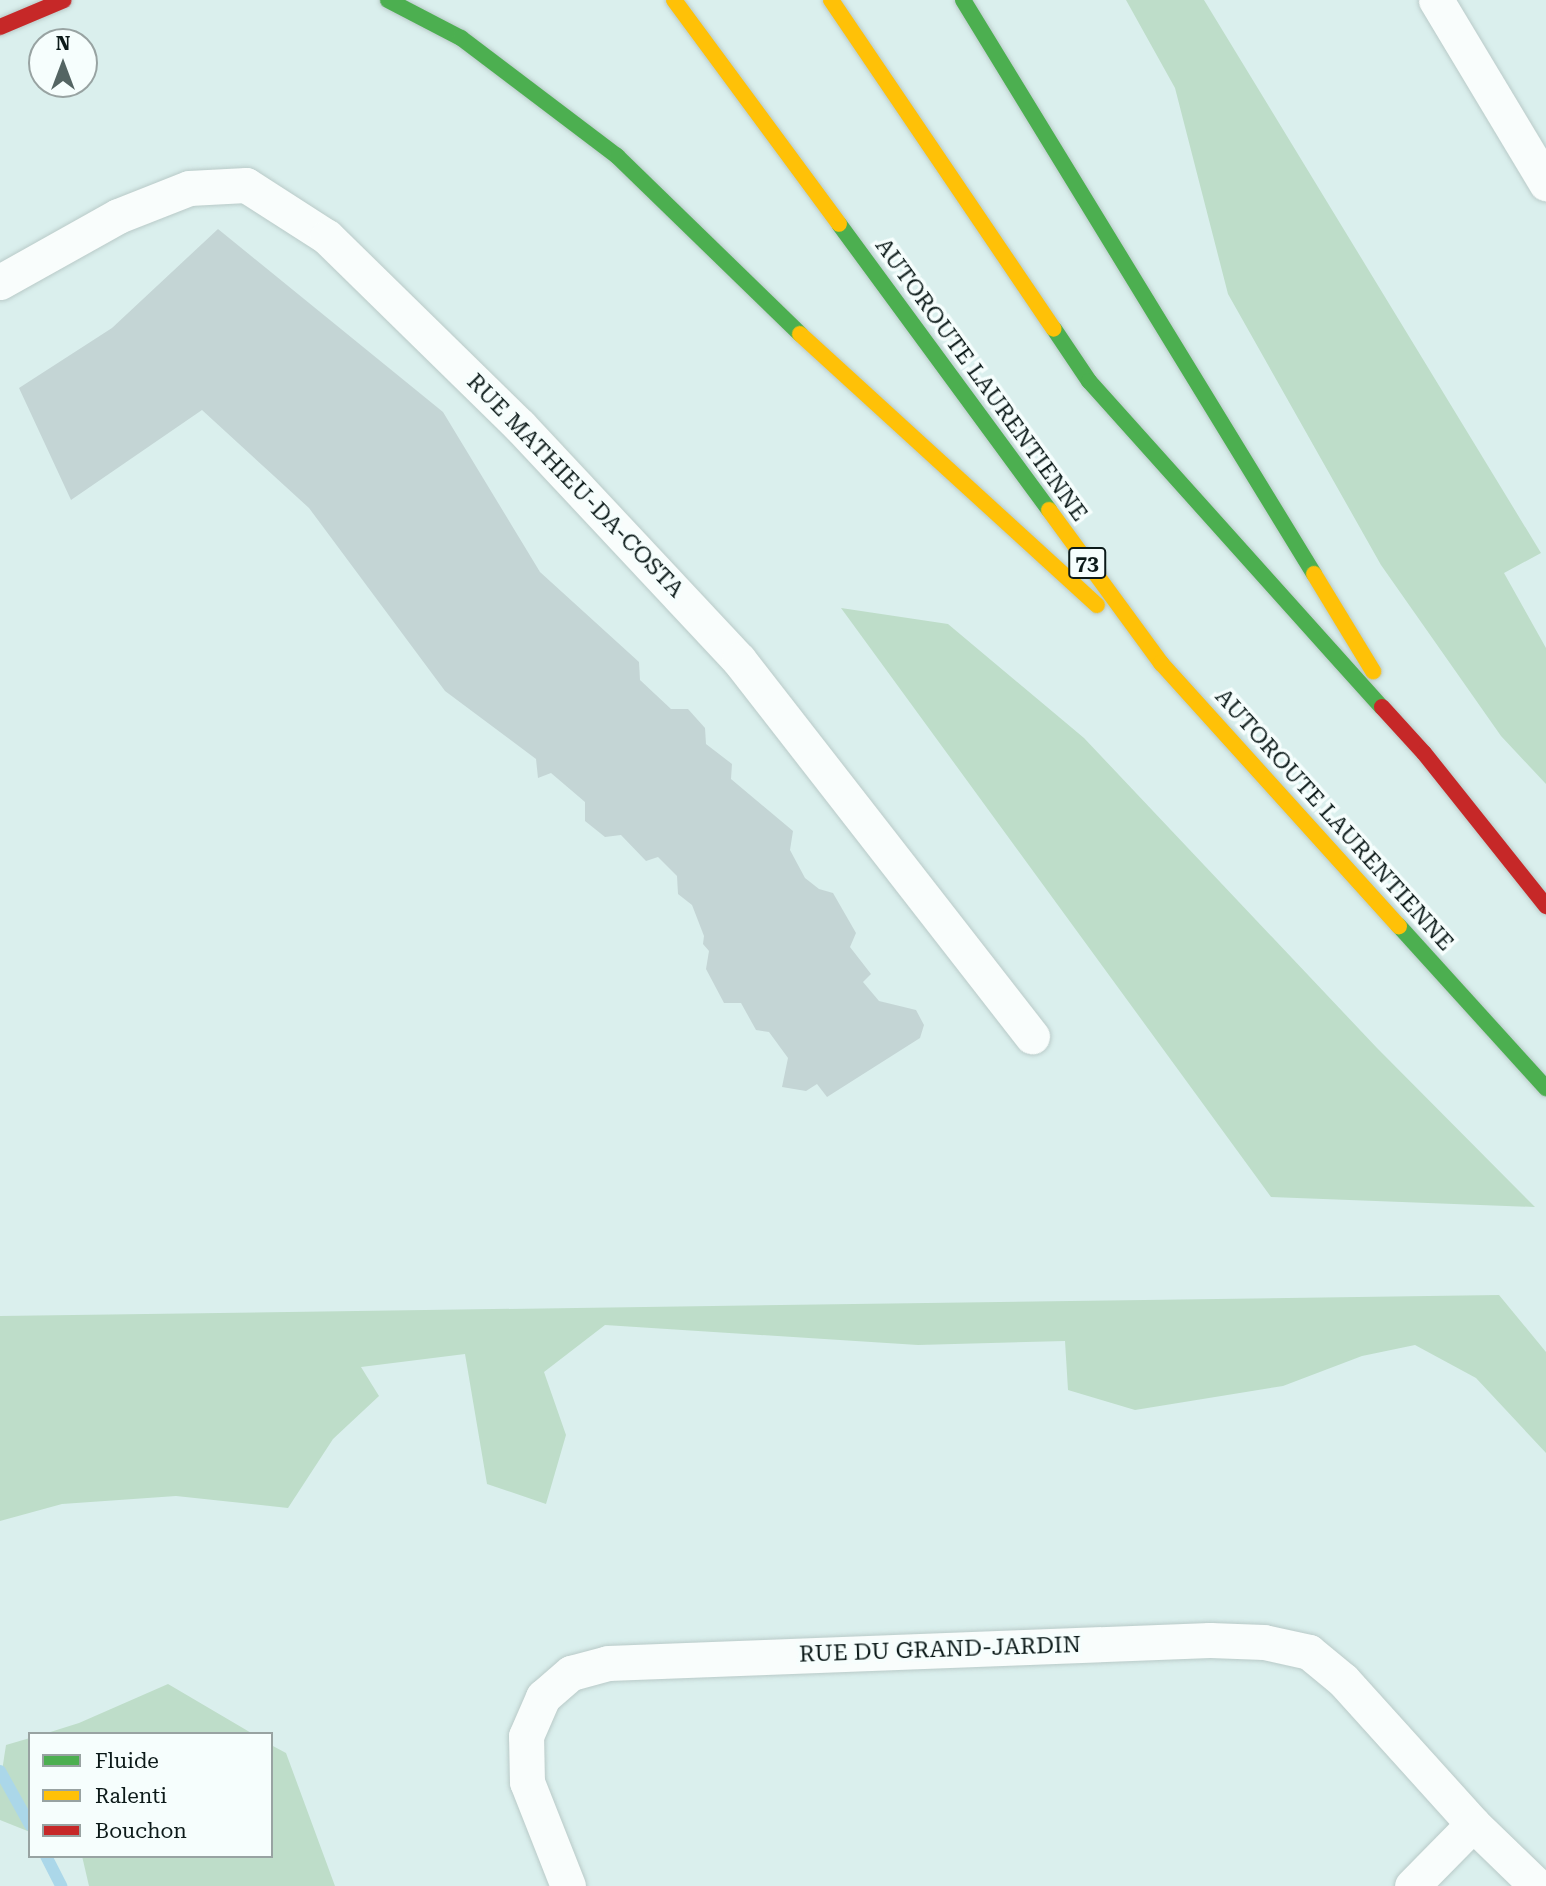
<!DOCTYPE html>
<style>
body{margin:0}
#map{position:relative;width:1546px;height:1886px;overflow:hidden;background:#daefed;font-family:"Roboto Serif",serif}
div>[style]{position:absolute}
.green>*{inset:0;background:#beddc9}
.stream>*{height:12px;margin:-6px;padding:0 6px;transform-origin:6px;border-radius:6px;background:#abd7e9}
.building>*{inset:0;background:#c4d5d5}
.roads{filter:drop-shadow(0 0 2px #b9cac8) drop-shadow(0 0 2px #b9cac8)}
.street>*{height:35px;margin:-17.5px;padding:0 17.5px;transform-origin:17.5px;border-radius:17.5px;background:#f9fdfc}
.fast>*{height:16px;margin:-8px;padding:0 8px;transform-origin:8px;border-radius:8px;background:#4caf50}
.slow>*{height:16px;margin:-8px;padding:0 8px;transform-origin:8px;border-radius:8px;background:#ffc107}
.jam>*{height:16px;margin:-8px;padding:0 8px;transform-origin:8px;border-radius:8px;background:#c62828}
span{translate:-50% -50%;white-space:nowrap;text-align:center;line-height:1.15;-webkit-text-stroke:7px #f6fefd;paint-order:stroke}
.shield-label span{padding:2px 5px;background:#f6fefd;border:2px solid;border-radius:5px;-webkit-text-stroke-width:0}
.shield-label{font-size:21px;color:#0c1a19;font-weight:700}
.street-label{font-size:23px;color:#0c1a19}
.legend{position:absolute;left:28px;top:1732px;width:245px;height:126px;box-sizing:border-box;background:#f6fefd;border:2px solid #98a3a2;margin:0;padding:9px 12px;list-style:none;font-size:21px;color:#0c1a19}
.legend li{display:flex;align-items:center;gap:14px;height:35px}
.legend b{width:35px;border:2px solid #98a3a2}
.north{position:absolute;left:28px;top:28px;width:70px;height:70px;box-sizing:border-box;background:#f6fefd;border:2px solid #98a3a2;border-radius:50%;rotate:0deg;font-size:19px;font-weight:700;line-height:28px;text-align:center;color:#0c1a19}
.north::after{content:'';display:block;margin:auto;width:24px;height:32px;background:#546563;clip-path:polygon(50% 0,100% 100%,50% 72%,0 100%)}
</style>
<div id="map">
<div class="green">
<i style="clip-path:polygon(1126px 0,1204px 0,1541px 553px,1504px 573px,1546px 648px,1546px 784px,1501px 736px,1381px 565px,1228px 294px,1175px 88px)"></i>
<i style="clip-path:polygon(841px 608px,948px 624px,1084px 738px,1377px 1048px,1535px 1207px,1271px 1197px)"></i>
<i style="clip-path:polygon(1499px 1295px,1546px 1352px,1546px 1453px,1476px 1378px,1415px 1345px,1362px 1356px,1283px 1386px,1135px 1410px,1068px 1390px,1065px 1341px,918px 1345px,605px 1325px,544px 1372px,566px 1435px,546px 1504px,487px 1484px,465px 1354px,361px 1367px,379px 1396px,333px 1439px,288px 1508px,176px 1496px,62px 1504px,0 1521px,0 1316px)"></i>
<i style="clip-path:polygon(168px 1684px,253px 1734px,44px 1734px,79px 1723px)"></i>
<i style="clip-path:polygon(30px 1738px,30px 1832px,0 1820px,0 1784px,6px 1745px)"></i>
<i style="clip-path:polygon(271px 1745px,286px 1753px,335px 1886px,89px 1886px,82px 1856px,271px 1856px)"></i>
</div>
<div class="stream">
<i style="left:0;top:1771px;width:62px;rotate:60.9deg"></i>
<i style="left:46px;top:1856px;width:34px;rotate:63deg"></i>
</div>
<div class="building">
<i style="clip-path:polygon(218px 229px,443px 412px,540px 572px,639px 662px,640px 680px,671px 709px,688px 709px,705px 728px,706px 744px,732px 764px,731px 779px,793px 831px,790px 850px,805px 878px,819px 889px,833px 893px,856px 933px,850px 947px,871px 974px,863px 982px,879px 1001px,916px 1010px,924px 1025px,920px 1038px,827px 1097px,817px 1084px,806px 1091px,782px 1087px,788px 1058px,769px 1032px,756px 1030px,741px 1003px,724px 1003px,706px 969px,709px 951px,703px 944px,704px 936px,692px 905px,678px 894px,677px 876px,658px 857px,646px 861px,621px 835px,605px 837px,585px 821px,585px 802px,551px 773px,538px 778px,536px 759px,445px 691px,309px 508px,202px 410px,71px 500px,19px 388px,112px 328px)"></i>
</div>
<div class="roads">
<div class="street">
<i style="left:1436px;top:0;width:214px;rotate:59deg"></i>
<i style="left:0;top:282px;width:135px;rotate:-29.2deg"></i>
<i style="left:118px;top:216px;width:76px;rotate:-21.5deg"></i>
<i style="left:189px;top:188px;width:57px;rotate:-3deg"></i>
<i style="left:246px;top:185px;width:96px;rotate:32.7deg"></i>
<i style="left:327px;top:237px;width:270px;rotate:44.4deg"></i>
<i style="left:520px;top:426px;width:320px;rotate:46.9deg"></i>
<i style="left:739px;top:660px;width:477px;rotate:52.1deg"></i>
<i style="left:568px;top:1886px;width:112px;rotate:-111.5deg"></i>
<i style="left:527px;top:1782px;width:46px;rotate:-91.2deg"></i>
<i style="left:526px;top:1736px;width:43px;rotate:-66.4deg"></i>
<i style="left:543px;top:1697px;width:37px;rotate:-41deg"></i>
<i style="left:571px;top:1673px;width:38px;rotate:-15deg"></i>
<i style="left:608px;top:1663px;width:602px;rotate:-2.19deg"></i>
<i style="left:1210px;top:1640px;width:54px;rotate:2.1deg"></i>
<i style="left:1264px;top:1642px;width:46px;rotate:12.5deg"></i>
<i style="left:1309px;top:1652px;width:44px;rotate:39.5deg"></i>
<i style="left:1343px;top:1680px;width:194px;rotate:47.9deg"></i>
<i style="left:1473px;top:1824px;width:89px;rotate:44.1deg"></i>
<i style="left:1412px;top:1886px;width:87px;rotate:-45.5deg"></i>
</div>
<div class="fast">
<i style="left:388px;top:0;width:82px;rotate:27.5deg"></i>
<i style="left:461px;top:38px;width:196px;rotate:37.1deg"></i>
<i style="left:617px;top:156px;width:255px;rotate:44.2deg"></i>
<i style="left:963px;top:0;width:673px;rotate:58.55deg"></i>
<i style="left:839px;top:224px;width:355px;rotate:53.7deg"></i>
<i style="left:1054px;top:329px;width:63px;rotate:56.1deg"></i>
<i style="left:1089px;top:381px;width:438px;rotate:48.1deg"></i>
<i style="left:1399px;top:926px;width:219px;rotate:47.8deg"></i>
</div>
<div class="slow">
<i style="left:674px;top:0;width:278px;rotate:53.6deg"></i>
<i style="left:831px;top:0;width:397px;rotate:55.9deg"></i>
<i style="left:800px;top:334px;width:402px;rotate:42.4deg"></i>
<i style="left:1049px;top:510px;width:190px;rotate:53.8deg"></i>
<i style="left:1161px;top:663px;width:355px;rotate:47.9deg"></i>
<i style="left:1314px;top:574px;width:114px;rotate:58.7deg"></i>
</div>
<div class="jam">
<i style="left:0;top:27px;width:69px;rotate:-22.9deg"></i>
<i style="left:1382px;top:707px;width:62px;rotate:47.6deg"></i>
<i style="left:1424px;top:753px;width:196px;rotate:51.4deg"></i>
</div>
</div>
<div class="shield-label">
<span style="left:1087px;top:563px">73</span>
</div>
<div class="street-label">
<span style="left:981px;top:380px;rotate:54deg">AUTOROUTE LAURENTIENNE</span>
<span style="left:575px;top:486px;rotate:46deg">RUE MATHIEU-DA-COSTA</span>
<span style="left:1334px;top:820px;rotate:48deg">AUTOROUTE LAURENTIENNE</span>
<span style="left:940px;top:1650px;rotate:-2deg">RUE DU GRAND-JARDIN</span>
</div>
<ul class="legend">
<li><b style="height:9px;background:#4caf50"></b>Fluide</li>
<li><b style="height:9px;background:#ffc107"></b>Ralenti</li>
<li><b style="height:9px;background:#c62828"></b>Bouchon</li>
</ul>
<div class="north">N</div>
</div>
